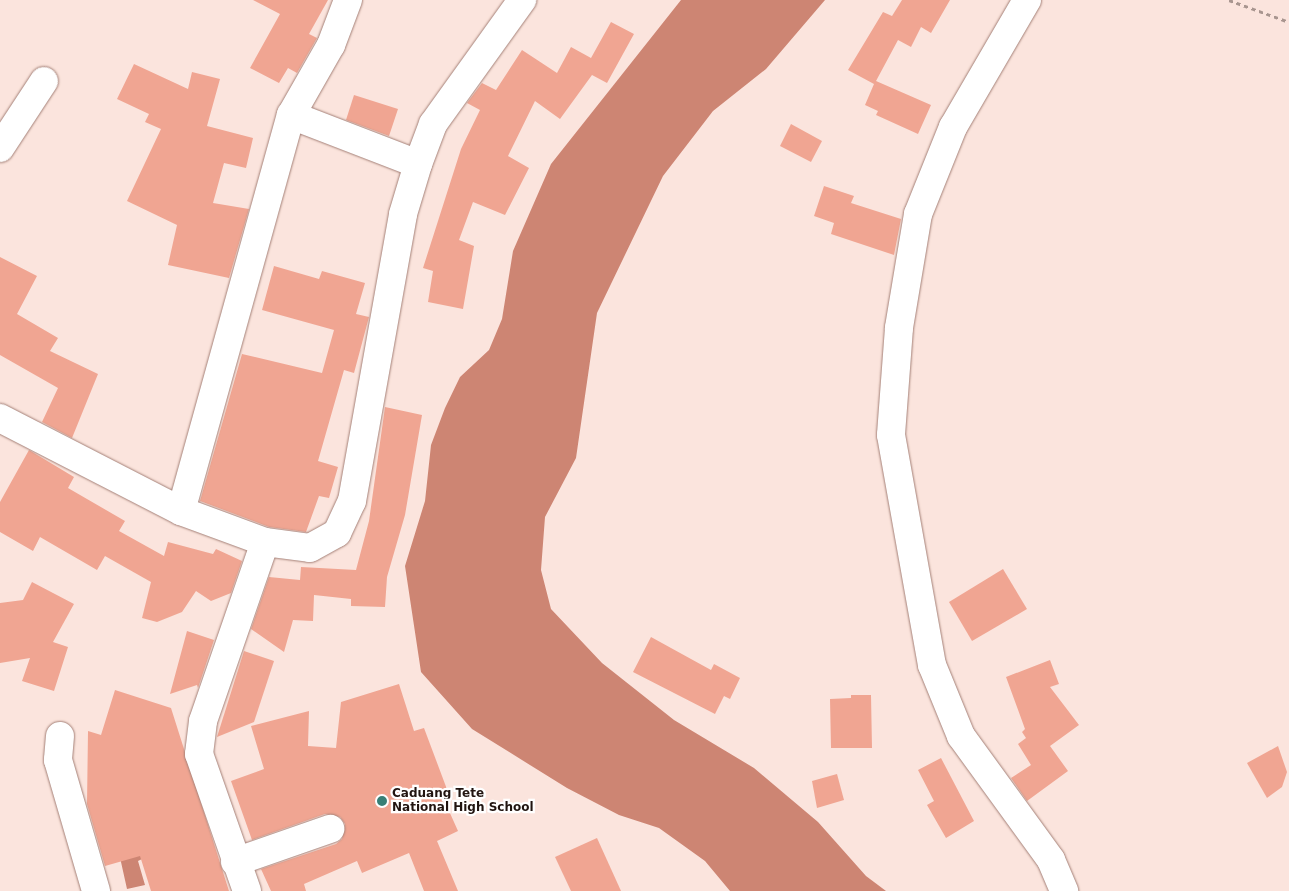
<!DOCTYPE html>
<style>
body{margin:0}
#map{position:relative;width:1289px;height:891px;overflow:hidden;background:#fbe4dd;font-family:"DejaVu Sans",sans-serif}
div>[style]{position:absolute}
.water>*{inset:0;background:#cd8573}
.building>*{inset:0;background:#f0a592}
.path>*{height:3px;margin-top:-1.5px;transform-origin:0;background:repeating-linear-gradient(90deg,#a8958f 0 4px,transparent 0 8px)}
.roads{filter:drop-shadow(0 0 1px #a48077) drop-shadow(0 0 1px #a48077)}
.minor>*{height:28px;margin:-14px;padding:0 14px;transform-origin:14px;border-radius:14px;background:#fff}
.dots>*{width:14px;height:14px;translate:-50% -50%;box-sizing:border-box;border:2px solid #fff;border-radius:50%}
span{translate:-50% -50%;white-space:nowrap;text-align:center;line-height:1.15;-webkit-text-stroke:4.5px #fff;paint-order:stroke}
.poi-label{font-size:12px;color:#211410;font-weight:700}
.left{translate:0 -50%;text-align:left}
</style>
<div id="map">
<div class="water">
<i style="clip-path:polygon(681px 0,825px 0,766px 69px,713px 111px,663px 176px,597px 313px,576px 458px,545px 517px,541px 570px,551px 609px,602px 663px,674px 720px,754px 768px,818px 822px,866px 876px,886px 891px,730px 891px,705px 861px,659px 828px,619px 815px,567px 788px,472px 729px,421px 672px,405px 566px,425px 501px,431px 445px,445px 408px,460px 377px,489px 350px,502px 319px,513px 251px,551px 164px)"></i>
<i style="clip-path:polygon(117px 844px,148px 856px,138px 861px,145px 885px,127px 889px)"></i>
</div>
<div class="building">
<i style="clip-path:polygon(253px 0,328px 0,309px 34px,317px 38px,297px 73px,288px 68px,279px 83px,250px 68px,280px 14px)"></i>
<i style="clip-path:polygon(902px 0,950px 0,931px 33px,921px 27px,911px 47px,898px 40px,876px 81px,931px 105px,918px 134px,876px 115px,878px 111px,865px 105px,874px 84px,848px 70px,883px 12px,892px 16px)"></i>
<i style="clip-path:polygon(611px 22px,634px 34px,607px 83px,592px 75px,560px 119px,535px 101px,508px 156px,529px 168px,505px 215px,473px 202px,459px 240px,474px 246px,463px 309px,428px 302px,433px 271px,423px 268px,461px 149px,480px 110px,467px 103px,482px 83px,496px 90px,522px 50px,557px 73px,571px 47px,591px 58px)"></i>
<i style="clip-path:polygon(134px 64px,188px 89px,192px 72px,220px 79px,207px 126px,253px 138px,246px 168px,224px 163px,213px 203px,249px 209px,229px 278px,168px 265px,177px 225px,127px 201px,161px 129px,145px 122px,149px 114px,117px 99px)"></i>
<i style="clip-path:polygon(354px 95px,398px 109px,389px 136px,346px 120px)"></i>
<i style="clip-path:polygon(791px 124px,822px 141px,811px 162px,780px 146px)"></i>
<i style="clip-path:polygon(824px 186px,854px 196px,851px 203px,901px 219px,894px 255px,831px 234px,834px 223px,814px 216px)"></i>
<i style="clip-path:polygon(0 257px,37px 276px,17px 314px,58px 338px,50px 351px,98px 374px,72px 438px,42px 422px,58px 388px,0 355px)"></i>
<i style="clip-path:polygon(274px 266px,319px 279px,322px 271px,365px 283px,356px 314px,369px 317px,354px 373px,344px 370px,318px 461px,338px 467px,329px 498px,319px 496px,306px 532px,269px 527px,200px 501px,242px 354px,322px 373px,334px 330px,262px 310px)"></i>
<i style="clip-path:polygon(385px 407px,422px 415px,405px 515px,387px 577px,385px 607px,351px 606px,351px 599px,314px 595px,313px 621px,293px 620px,284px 652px,251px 629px,269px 577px,300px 580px,301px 567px,356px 570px,369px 521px)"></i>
<i style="clip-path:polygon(29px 450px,74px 477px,68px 488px,125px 521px,119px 531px,164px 556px,168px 542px,213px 554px,216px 549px,242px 561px,231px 593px,211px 601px,196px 591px,182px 612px,157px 622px,142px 618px,151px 582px,105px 556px,97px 570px,40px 537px,33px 551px,0 532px,0 502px)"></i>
<i style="clip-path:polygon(1003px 569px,1027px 609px,972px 641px,949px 602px)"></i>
<i style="clip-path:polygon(32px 582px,74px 604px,53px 642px,68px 647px,54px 691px,22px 681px,30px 658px,0 663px,0 603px,23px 600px)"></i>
<i style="clip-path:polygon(187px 631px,214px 640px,198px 688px,197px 685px,170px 694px)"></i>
<i style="clip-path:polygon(651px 637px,711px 670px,714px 664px,740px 678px,730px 699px,724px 696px,715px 714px,633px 672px)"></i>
<i style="clip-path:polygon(244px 651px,274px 661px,254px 722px,217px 737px)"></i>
<i style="clip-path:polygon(1050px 660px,1059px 684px,1050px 687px,1079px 725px,1050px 746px,1068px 771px,1027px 801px,1011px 778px,1031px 765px,1018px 744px,1026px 738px,1022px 732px,1025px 729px,1006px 677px)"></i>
<i style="clip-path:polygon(399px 684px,414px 731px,424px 728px,451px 800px,445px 802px,458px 831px,437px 841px,458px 891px,424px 891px,409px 853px,362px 873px,357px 861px,304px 884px,306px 891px,271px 891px,261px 869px,336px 844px,342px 839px,345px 824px,340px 817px,325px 814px,252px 840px,231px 781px,264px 769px,251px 726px,309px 711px,308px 746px,336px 748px,341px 702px)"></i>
<i style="clip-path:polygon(115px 690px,171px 708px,229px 891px,151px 891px,140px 856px,105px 866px,87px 804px,88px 731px,101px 735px)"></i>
<i style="clip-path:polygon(851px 695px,871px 695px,872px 748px,831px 748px,830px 699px,851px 698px)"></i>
<i style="clip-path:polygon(1278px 746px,1287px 772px,1282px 787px,1267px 798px,1247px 763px)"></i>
<i style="clip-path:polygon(941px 758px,974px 821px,946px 838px,927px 805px,934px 801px,918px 770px)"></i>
<i style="clip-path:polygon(837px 774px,844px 800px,817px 808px,812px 781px)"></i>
<i style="clip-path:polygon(597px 838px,621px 891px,571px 891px,555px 857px)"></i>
</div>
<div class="path">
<i style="left:1229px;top:0;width:64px;rotate:20.1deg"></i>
</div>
<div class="roads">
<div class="minor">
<i style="left:1027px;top:0;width:147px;rotate:120.2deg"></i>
<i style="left:953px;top:127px;width:94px;rotate:111.9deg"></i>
<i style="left:918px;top:214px;width:116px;rotate:99.5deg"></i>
<i style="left:899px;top:328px;width:107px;rotate:94.3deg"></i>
<i style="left:891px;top:435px;width:234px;rotate:79.9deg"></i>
<i style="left:932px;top:665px;width:77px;rotate:67.8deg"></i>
<i style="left:961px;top:736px;width:153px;rotate:54deg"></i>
<i style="left:1051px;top:860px;width:34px;rotate:67deg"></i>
<i style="left:291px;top:115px;width:136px;rotate:21.1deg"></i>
<i style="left:0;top:148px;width:80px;rotate:-56.7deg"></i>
<i style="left:0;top:418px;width:203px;rotate:27.2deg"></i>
<i style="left:181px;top:511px;width:90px;rotate:20.3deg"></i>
<i style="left:265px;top:542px;width:45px;rotate:7.6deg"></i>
<i style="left:310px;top:548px;width:31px;rotate:-29deg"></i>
<i style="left:337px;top:533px;width:35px;rotate:-65deg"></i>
<i style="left:352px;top:501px;width:291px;rotate:-79.9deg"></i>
<i style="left:403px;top:214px;width:52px;rotate:-73.3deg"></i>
<i style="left:418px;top:164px;width:43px;rotate:-69.4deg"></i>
<i style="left:433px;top:124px;width:153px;rotate:-54.3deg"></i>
<i style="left:181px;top:511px;width:411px;rotate:-74.5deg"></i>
<i style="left:291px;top:115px;width:81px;rotate:-60.3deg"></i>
<i style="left:331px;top:45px;width:48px;rotate:-69.3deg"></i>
<i style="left:60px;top:736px;width:24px;rotate:95deg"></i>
<i style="left:58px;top:760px;width:136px;rotate:73.8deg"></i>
<i style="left:235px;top:862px;width:101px;rotate:-19.2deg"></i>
<i style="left:247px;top:891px;width:145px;rotate:-109.3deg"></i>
<i style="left:199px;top:754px;width:33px;rotate:-83deg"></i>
<i style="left:203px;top:721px;width:189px;rotate:-70.9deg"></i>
</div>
</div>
<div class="dots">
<i style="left:382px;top:801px;background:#387f76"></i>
</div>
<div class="poi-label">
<span class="left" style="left:392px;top:801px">Caduang Tete<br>National High School</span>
</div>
</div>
